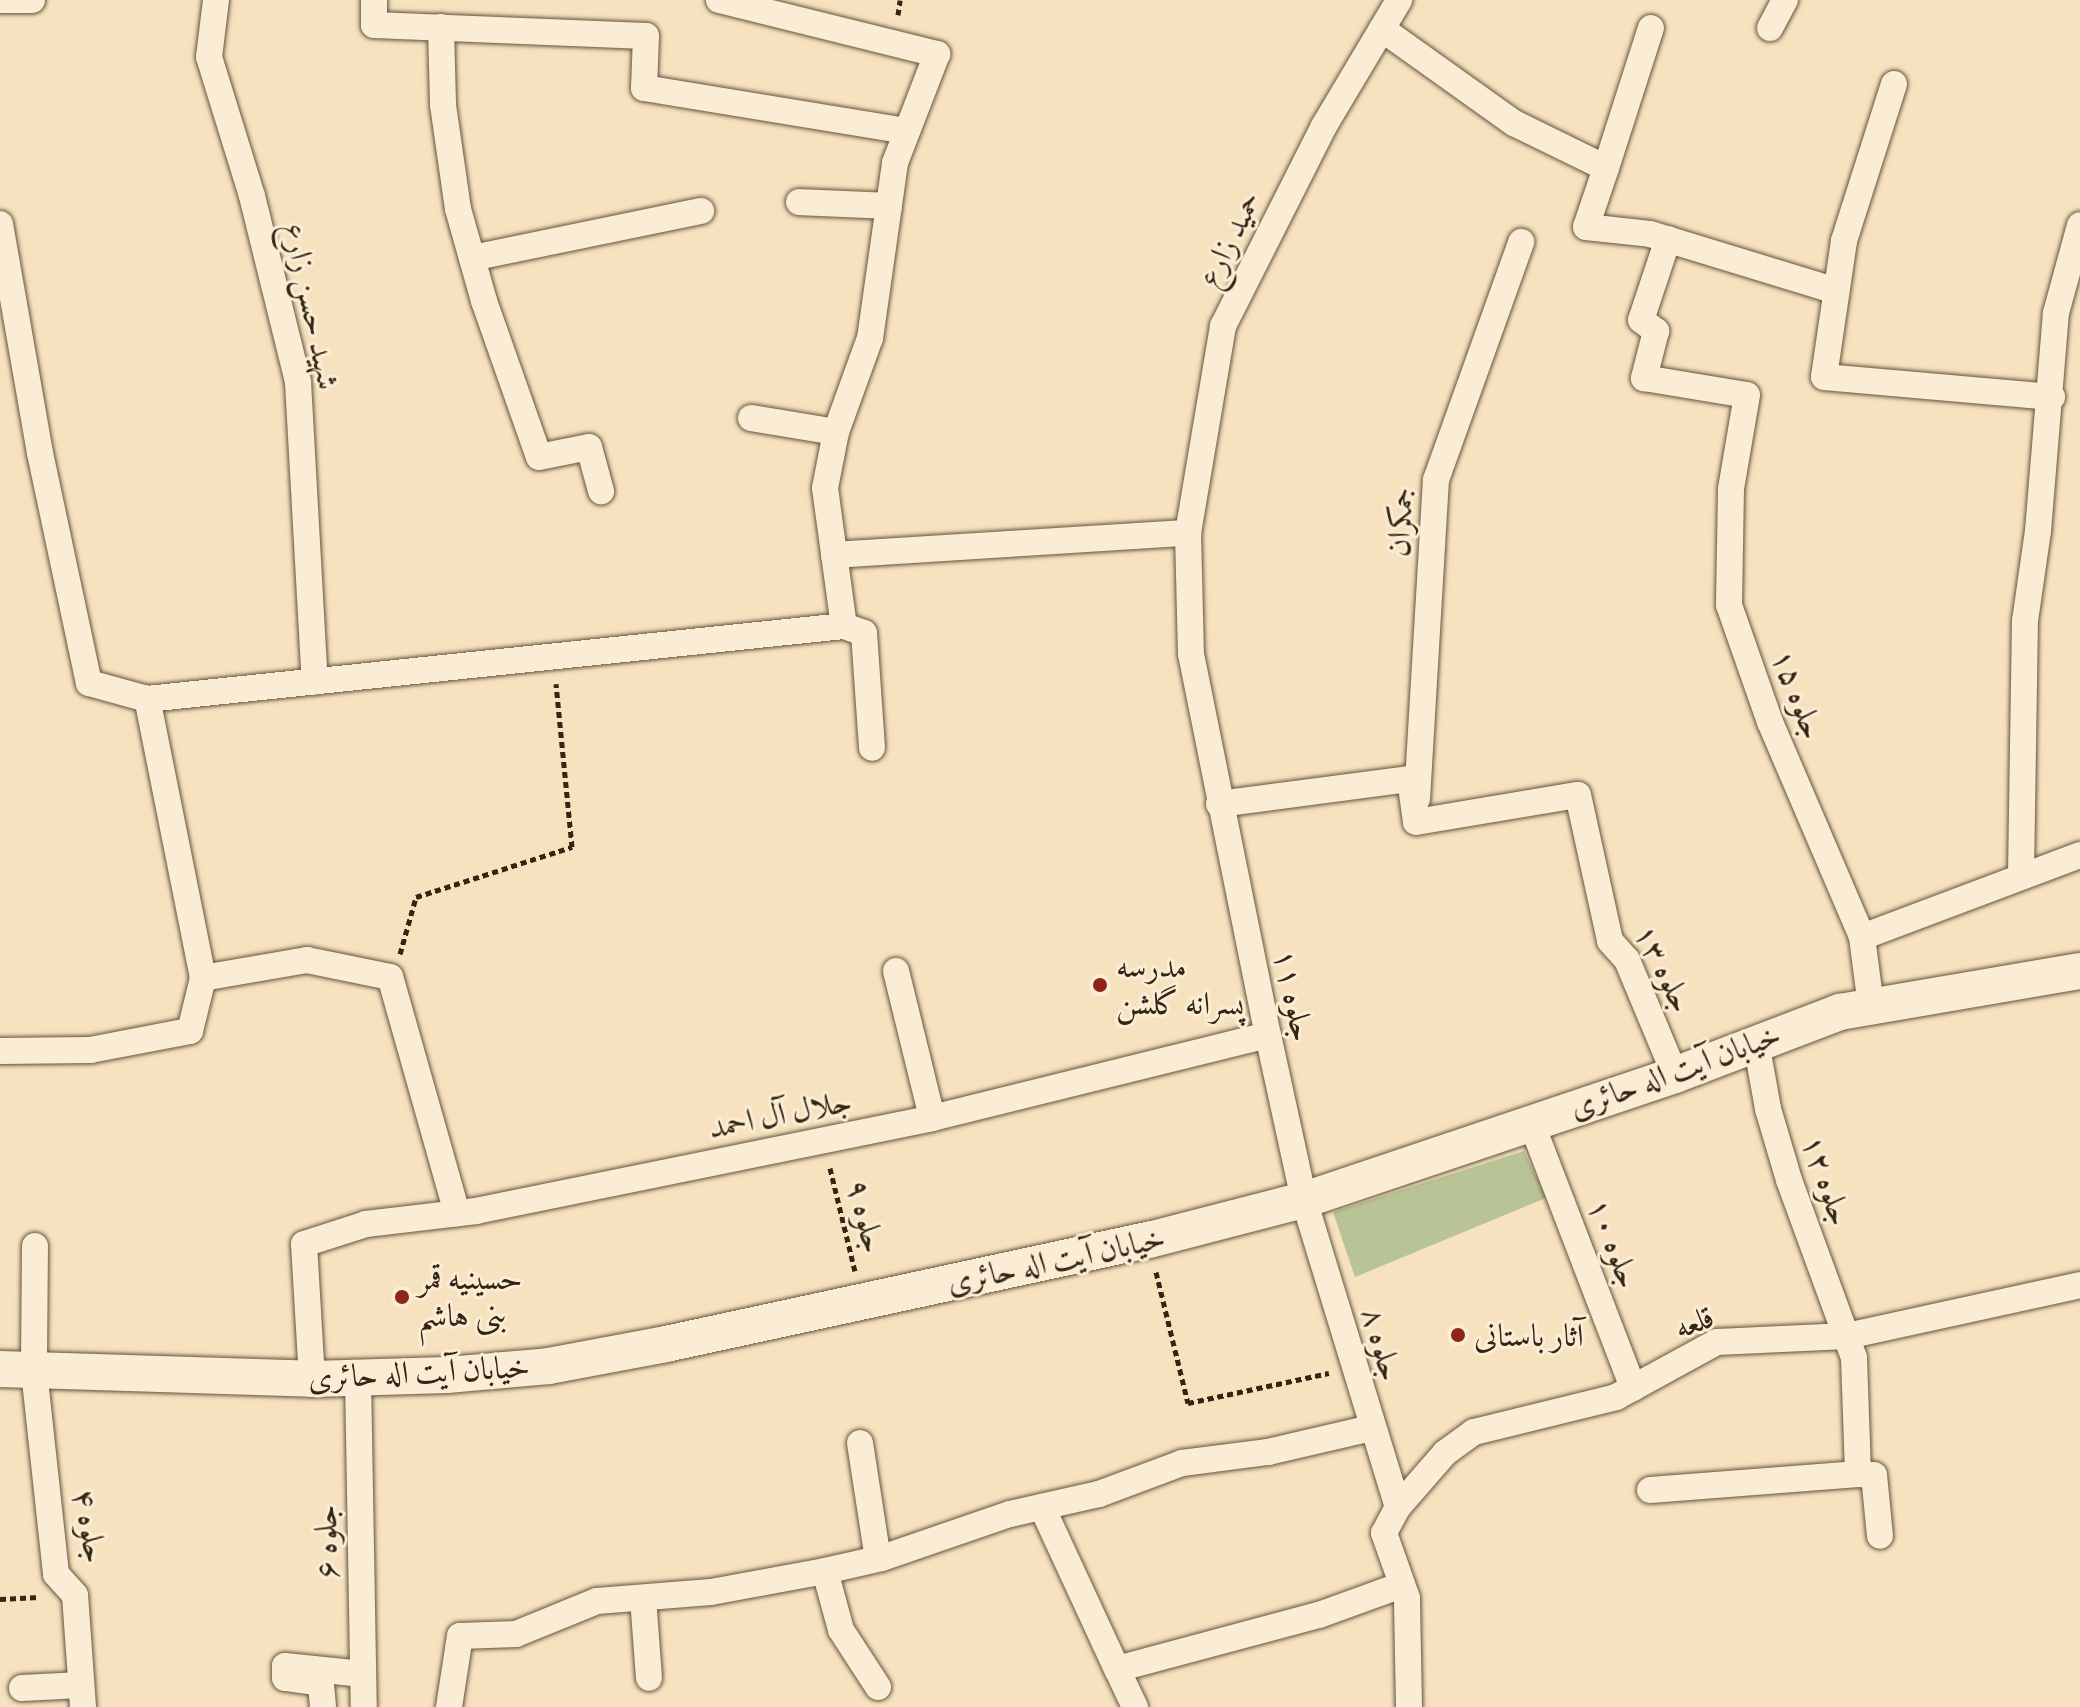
<!DOCTYPE html>
<meta charset="utf-8">
<style>
body{margin:0}
#map{position:relative;width:2080px;height:1707px;overflow:hidden;background:#f7e2bf;font-family:Alegreya,Amiri,serif}
div>[style]{position:absolute}
.green>*{inset:0;background:#b8c495}
.path>*{height:5px;margin-top:-2.5px;transform-origin:0;background:repeating-linear-gradient(90deg,#332512 0 6px,transparent 0 10px)}
.roads{filter:drop-shadow(0 0 2px #64543d) drop-shadow(0 0 2px #64543d)}
.minor>*{height:26px;margin:-13px;padding:0 13px;transform-origin:13px;border-radius:13px;background:#faecd5}
.secondary>*{height:36px;margin:-18px;padding:0 18px;transform-origin:18px;border-radius:18px;background:#faecd5}
.dots>*{width:22px;height:22px;translate:-50% -50%;box-sizing:border-box;border:4px solid #faecd5;border-radius:50%}
span{translate:-50% -50%;white-space:nowrap;text-align:center;line-height:1.15;-webkit-text-stroke:6px #faecd5;paint-order:stroke}
.street-label{font-size:32px;color:#332512}
.poi-label{font-size:32px;color:#332512}
.left{translate:0 -50%;text-align:left}
</style>
<div id="map">
<div class="green">
<i style="clip-path:polygon(1524px 1151px,1546px 1198px,1355px 1277px,1333px 1212px)"></i>
</div>
<div class="path">
<i style="left:898px;top:15px;width:15px;rotate:-82deg"></i>
<i style="left:400px;top:954px;width:59px;rotate:-74.3deg"></i>
<i style="left:416px;top:897px;width:164px;rotate:-17.8deg"></i>
<i style="left:572px;top:847px;width:164px;rotate:-95.6deg"></i>
<i style="left:830px;top:1168px;width:106px;rotate:76.4deg"></i>
<i style="left:1156px;top:1272px;width:135px;rotate:76.3deg"></i>
<i style="left:1188px;top:1403px;width:144px;rotate:-12deg"></i>
<i style="left:0;top:1599px;width:39px;rotate:-3deg"></i>
</div>
<div class="roads">
<div class="minor">
<i style="left:0;top:0;width:32px"></i>
<i style="left:216px;top:0;width:57px;rotate:97deg"></i>
<i style="left:209px;top:57px;width:145px;rotate:72.8deg"></i>
<i style="left:252px;top:196px;width:192px;rotate:76.1deg"></i>
<i style="left:298px;top:382px;width:300px;rotate:86.8deg"></i>
<i style="left:374px;top:0;width:25px;rotate:90deg"></i>
<i style="left:374px;top:25px;width:272px;rotate:2.3deg"></i>
<i style="left:646px;top:36px;width:52px;rotate:92.2deg"></i>
<i style="left:644px;top:88px;width:266px;rotate:9.3deg"></i>
<i style="left:719px;top:0;width:225px;rotate:13.9deg"></i>
<i style="left:937px;top:54px;width:117px;rotate:111.1deg"></i>
<i style="left:895px;top:163px;width:177px;rotate:98.1deg"></i>
<i style="left:870px;top:338px;width:100px;rotate:109.9deg"></i>
<i style="left:836px;top:432px;width:57px;rotate:101.1deg"></i>
<i style="left:825px;top:488px;width:139px;rotate:82.2deg"></i>
<i style="left:844px;top:626px;width:21px;rotate:19deg"></i>
<i style="left:864px;top:633px;width:115px;rotate:86deg"></i>
<i style="left:441px;top:27px;width:78px;rotate:88.5deg"></i>
<i style="left:443px;top:105px;width:105px;rotate:81.8deg"></i>
<i style="left:458px;top:209px;width:96px;rotate:74.2deg"></i>
<i style="left:484px;top:301px;width:165px;rotate:70.6deg"></i>
<i style="left:539px;top:457px;width:51px;rotate:-11.3deg"></i>
<i style="left:589px;top:447px;width:46px;rotate:74.7deg"></i>
<i style="left:1770px;top:28px;width:32px;rotate:-62deg"></i>
<i style="left:1382px;top:29px;width:162px;rotate:35.5deg"></i>
<i style="left:1514px;top:123px;width:102px;rotate:26.1deg"></i>
<i style="left:1606px;top:168px;width:62px;rotate:108.7deg"></i>
<i style="left:1586px;top:227px;width:64px;rotate:6.2deg"></i>
<i style="left:1650px;top:234px;width:195px;rotate:17deg"></i>
<i style="left:1894px;top:84px;width:165px;rotate:107.7deg"></i>
<i style="left:1844px;top:241px;width:137px;rotate:98.4deg"></i>
<i style="left:1824px;top:377px;width:229px;rotate:5deg"></i>
<i style="left:1606px;top:168px;width:147px;rotate:-72.2deg"></i>
<i style="left:799px;top:202px;width:90px;rotate:2.5deg"></i>
<i style="left:0;top:224px;width:232px;rotate:80.1deg"></i>
<i style="left:40px;top:453px;width:235px;rotate:78deg"></i>
<i style="left:89px;top:683px;width:60px;rotate:15.4deg"></i>
<i style="left:1668px;top:239px;width:85px;rotate:108.4deg"></i>
<i style="left:1641px;top:320px;width:19px;rotate:36deg"></i>
<i style="left:1656px;top:331px;width:49px;rotate:104.3deg"></i>
<i style="left:1644px;top:378px;width:104px;rotate:9.4deg"></i>
<i style="left:1747px;top:395px;width:95px;rotate:99.7deg"></i>
<i style="left:1731px;top:489px;width:116px;rotate:91deg"></i>
<i style="left:1729px;top:605px;width:124px;rotate:70.7deg"></i>
<i style="left:1770px;top:722px;width:234px;rotate:66.8deg"></i>
<i style="left:1862px;top:937px;width:70px;rotate:82.6deg"></i>
<i style="left:472px;top:258px;width:234px;rotate:-11.6deg"></i>
<i style="left:751px;top:418px;width:86px;rotate:9.4deg"></i>
<i style="left:1188px;top:533px;width:210px;rotate:-80.4deg"></i>
<i style="left:1223px;top:326px;width:224px;rotate:-63.2deg"></i>
<i style="left:1324px;top:126px;width:147px;rotate:-59.2deg"></i>
<i style="left:834px;top:555px;width:355px;rotate:-3.6deg"></i>
<i style="left:1188px;top:533px;width:121px;rotate:88.6deg"></i>
<i style="left:1191px;top:654px;width:389px;rotate:78.6deg"></i>
<i style="left:1268px;top:1035px;width:169px;rotate:77.7deg"></i>
<i style="left:1304px;top:1200px;width:321px;rotate:73deg"></i>
<i style="left:1417px;top:799px;width:320px;rotate:-86.6deg"></i>
<i style="left:1436px;top:480px;width:253px;rotate:-70.3deg"></i>
<i style="left:1219px;top:804px;width:193px;rotate:-7.5deg"></i>
<i style="left:1410px;top:779px;width:43px;rotate:82.1deg"></i>
<i style="left:1416px;top:822px;width:164px;rotate:-9.5deg"></i>
<i style="left:1578px;top:795px;width:149px;rotate:77.6deg"></i>
<i style="left:1610px;top:941px;width:25px;rotate:48deg"></i>
<i style="left:1627px;top:960px;width:125px;rotate:67.3deg"></i>
<i style="left:2021px;top:874px;width:253px;rotate:-89.1deg"></i>
<i style="left:2025px;top:621px;width:91px;rotate:-81.8deg"></i>
<i style="left:2038px;top:531px;width:219px;rotate:-85.3deg"></i>
<i style="left:2056px;top:313px;width:91px;rotate:-74.7deg"></i>
<i style="left:1862px;top:937px;width:233px;rotate:-20.6deg"></i>
<i style="left:896px;top:971px;width:151px;rotate:76.2deg"></i>
<i style="left:1756px;top:1042px;width:68px;rotate:79.8deg"></i>
<i style="left:1768px;top:1109px;width:74px;rotate:73.5deg"></i>
<i style="left:1789px;top:1180px;width:189px;rotate:69.9deg"></i>
<i style="left:1854px;top:1358px;width:116px;rotate:88deg"></i>
<i style="left:1858px;top:1474px;width:16px;rotate:4deg"></i>
<i style="left:1874px;top:1475px;width:61px;rotate:84.4deg"></i>
<i style="left:0;top:1051px;width:90px;rotate:-0.6deg"></i>
<i style="left:90px;top:1050px;width:102px;rotate:-10.8deg"></i>
<i style="left:190px;top:1031px;width:55px;rotate:-76.2deg"></i>
<i style="left:1531px;top:1122px;width:285px;rotate:69deg"></i>
<i style="left:457px;top:1213px;width:245px;rotate:-105.8deg"></i>
<i style="left:390px;top:977px;width:85px;rotate:-168.4deg"></i>
<i style="left:307px;top:960px;width:106px;rotate:170.2deg"></i>
<i style="left:203px;top:978px;width:285px;rotate:-101.3deg"></i>
<i style="left:147px;top:699px;width:701px;rotate:-5.98deg"></i>
<i style="left:35px;top:1246px;width:125px;rotate:90.5deg"></i>
<i style="left:34px;top:1371px;width:204px;rotate:83.8deg"></i>
<i style="left:56px;top:1574px;width:28px;rotate:48deg"></i>
<i style="left:75px;top:1595px;width:112px;rotate:85.9deg"></i>
<i style="left:358px;top:1377px;width:330px;rotate:89deg"></i>
<i style="left:312px;top:1379px;width:135px;rotate:-93.4deg"></i>
<i style="left:304px;top:1244px;width:65px;rotate:-17.9deg"></i>
<i style="left:366px;top:1224px;width:111px;rotate:-6.7deg"></i>
<i style="left:476px;top:1211px;width:465px;rotate:-11.5deg"></i>
<i style="left:932px;top:1118px;width:346px;rotate:-13.9deg"></i>
<i style="left:860px;top:1443px;width:117px;rotate:81.2deg"></i>
<i style="left:1650px;top:1490px;width:209px;rotate:-4.4deg"></i>
<i style="left:1042px;top:1507px;width:179px;rotate:65.2deg"></i>
<i style="left:1117px;top:1669px;width:209px;rotate:-15deg"></i>
<i style="left:1319px;top:1615px;width:88px;rotate:-19.9deg"></i>
<i style="left:825px;top:1571px;width:61px;rotate:74.8deg"></i>
<i style="left:841px;top:1630px;width:68px;rotate:57deg"></i>
<i style="left:643px;top:1598px;width:80px;rotate:85.7deg"></i>
<i style="left:1117px;top:1669px;width:42px;rotate:64.7deg"></i>
<i style="left:22px;top:1688px;width:59px;rotate:-2.9deg"></i>
<i style="left:323px;top:1707px;width:24px;rotate:-95deg"></i>
<i style="left:321px;top:1683px;width:36px;rotate:-172deg"></i>
<i style="left:285px;top:1678px;width:12px;rotate:-90deg"></i>
<i style="left:285px;top:1666px;width:78px;rotate:5.9deg"></i>
<i style="left:449px;top:1707px;width:72px;rotate:-81.2deg"></i>
<i style="left:460px;top:1636px;width:56px;rotate:-2deg"></i>
<i style="left:516px;top:1634px;width:87px;rotate:-22.2deg"></i>
<i style="left:597px;top:1601px;width:114px;rotate:-4.5deg"></i>
<i style="left:711px;top:1592px;width:116px;rotate:-10.4deg"></i>
<i style="left:825px;top:1571px;width:58px;rotate:-12.8deg"></i>
<i style="left:882px;top:1558px;width:135px;rotate:-19deg"></i>
<i style="left:1010px;top:1514px;width:91px;rotate:-12.7deg"></i>
<i style="left:1099px;top:1494px;width:89px;rotate:-20.5deg"></i>
<i style="left:1182px;top:1463px;width:87px;rotate:-7.3deg"></i>
<i style="left:1268px;top:1452px;width:106px;rotate:-13.1deg"></i>
<i style="left:1409px;top:1707px;width:109px;rotate:-91.1deg"></i>
<i style="left:1407px;top:1598px;width:69px;rotate:-109.5deg"></i>
<i style="left:1384px;top:1533px;width:30px;rotate:-62deg"></i>
<i style="left:1398px;top:1507px;width:72px;rotate:-49deg"></i>
<i style="left:1445px;top:1453px;width:36px;rotate:-36deg"></i>
<i style="left:1474px;top:1432px;width:146px;rotate:-13.8deg"></i>
<i style="left:1616px;top:1397px;width:115px;rotate:-28.6deg"></i>
<i style="left:1717px;top:1342px;width:130px;rotate:-2.6deg"></i>
<i style="left:1847px;top:1336px;width:239px;rotate:-12.3deg"></i>
</div>
<div class="secondary">
<i style="left:0;top:1369px;width:312px;rotate:1.8deg"></i>
<i style="left:312px;top:1379px;width:135px;rotate:-1.7deg"></i>
<i style="left:447px;top:1375px;width:102px;rotate:-5deg"></i>
<i style="left:549px;top:1366px;width:119px;rotate:-10.6deg"></i>
<i style="left:666px;top:1344px;width:494px;rotate:-12.2deg"></i>
<i style="left:1149px;top:1240px;width:160px;rotate:-14.5deg"></i>
<i style="left:1304px;top:1200px;width:391px;rotate:-18.6deg"></i>
<i style="left:1675px;top:1075px;width:177px;rotate:-20.9deg"></i>
<i style="left:1840px;top:1012px;width:243px;rotate:-9.7deg"></i>
</div>
</div>
<div class="dots">
<i style="left:1100px;top:985px;background:#8f2418"></i>
<i style="left:402px;top:1297px;background:#8f2418"></i>
<i style="left:1458px;top:1335px;background:#8f2418"></i>
</div>
<div class="street-label">
<span style="left:1229px;top:239px;rotate:-63deg">حمید زارع</span>
<span style="left:312px;top:306px;rotate:78deg">شهید حسن زارع</span>
<span style="left:1400px;top:522px;rotate:-86deg">جمکران</span>
<span style="left:1798px;top:694px;rotate:69deg">جلوه ۱۵</span>
<span style="left:1664px;top:968px;rotate:64deg">جلوه ۱۳</span>
<span style="left:1294px;top:995px;rotate:78deg">جلوه ۱۱</span>
<span style="left:1675px;top:1071px;rotate:-20deg">خیابان آیت اله حائری</span>
<span style="left:780px;top:1114px;rotate:-11deg">جلال آل احمد</span>
<span style="left:1827px;top:1180px;rotate:71deg">جلوه ۱۲</span>
<span style="left:866px;top:1216px;rotate:76deg">جلوه ۹</span>
<span style="left:1614px;top:1243px;rotate:69deg">جلوه ۱۰</span>
<span style="left:1056px;top:1260px;rotate:-12deg">خیابان آیت اله حائری</span>
<span style="left:1694px;top:1322px;rotate:-20deg">قلعه</span>
<span style="left:1382px;top:1344px;rotate:74deg">جلوه ۸</span>
<span style="left:419px;top:1372px;rotate:-3deg">خیابان آیت اله حائری</span>
<span style="left:90px;top:1526px;rotate:80deg">جلوه ۴</span>
<span style="left:326px;top:1542px;rotate:-91deg">جلوه ۶</span>
</div>
<div class="poi-label">
<span class="left" style="left:1116px;top:985px">مدرسه<br>پسرانه گلشن</span>
<span class="left" style="left:418px;top:1297px">حسینیه قمر<br>بنی هاشم</span>
<span class="left" style="left:1474px;top:1335px">آثار باستانی</span>
</div>
</div>
